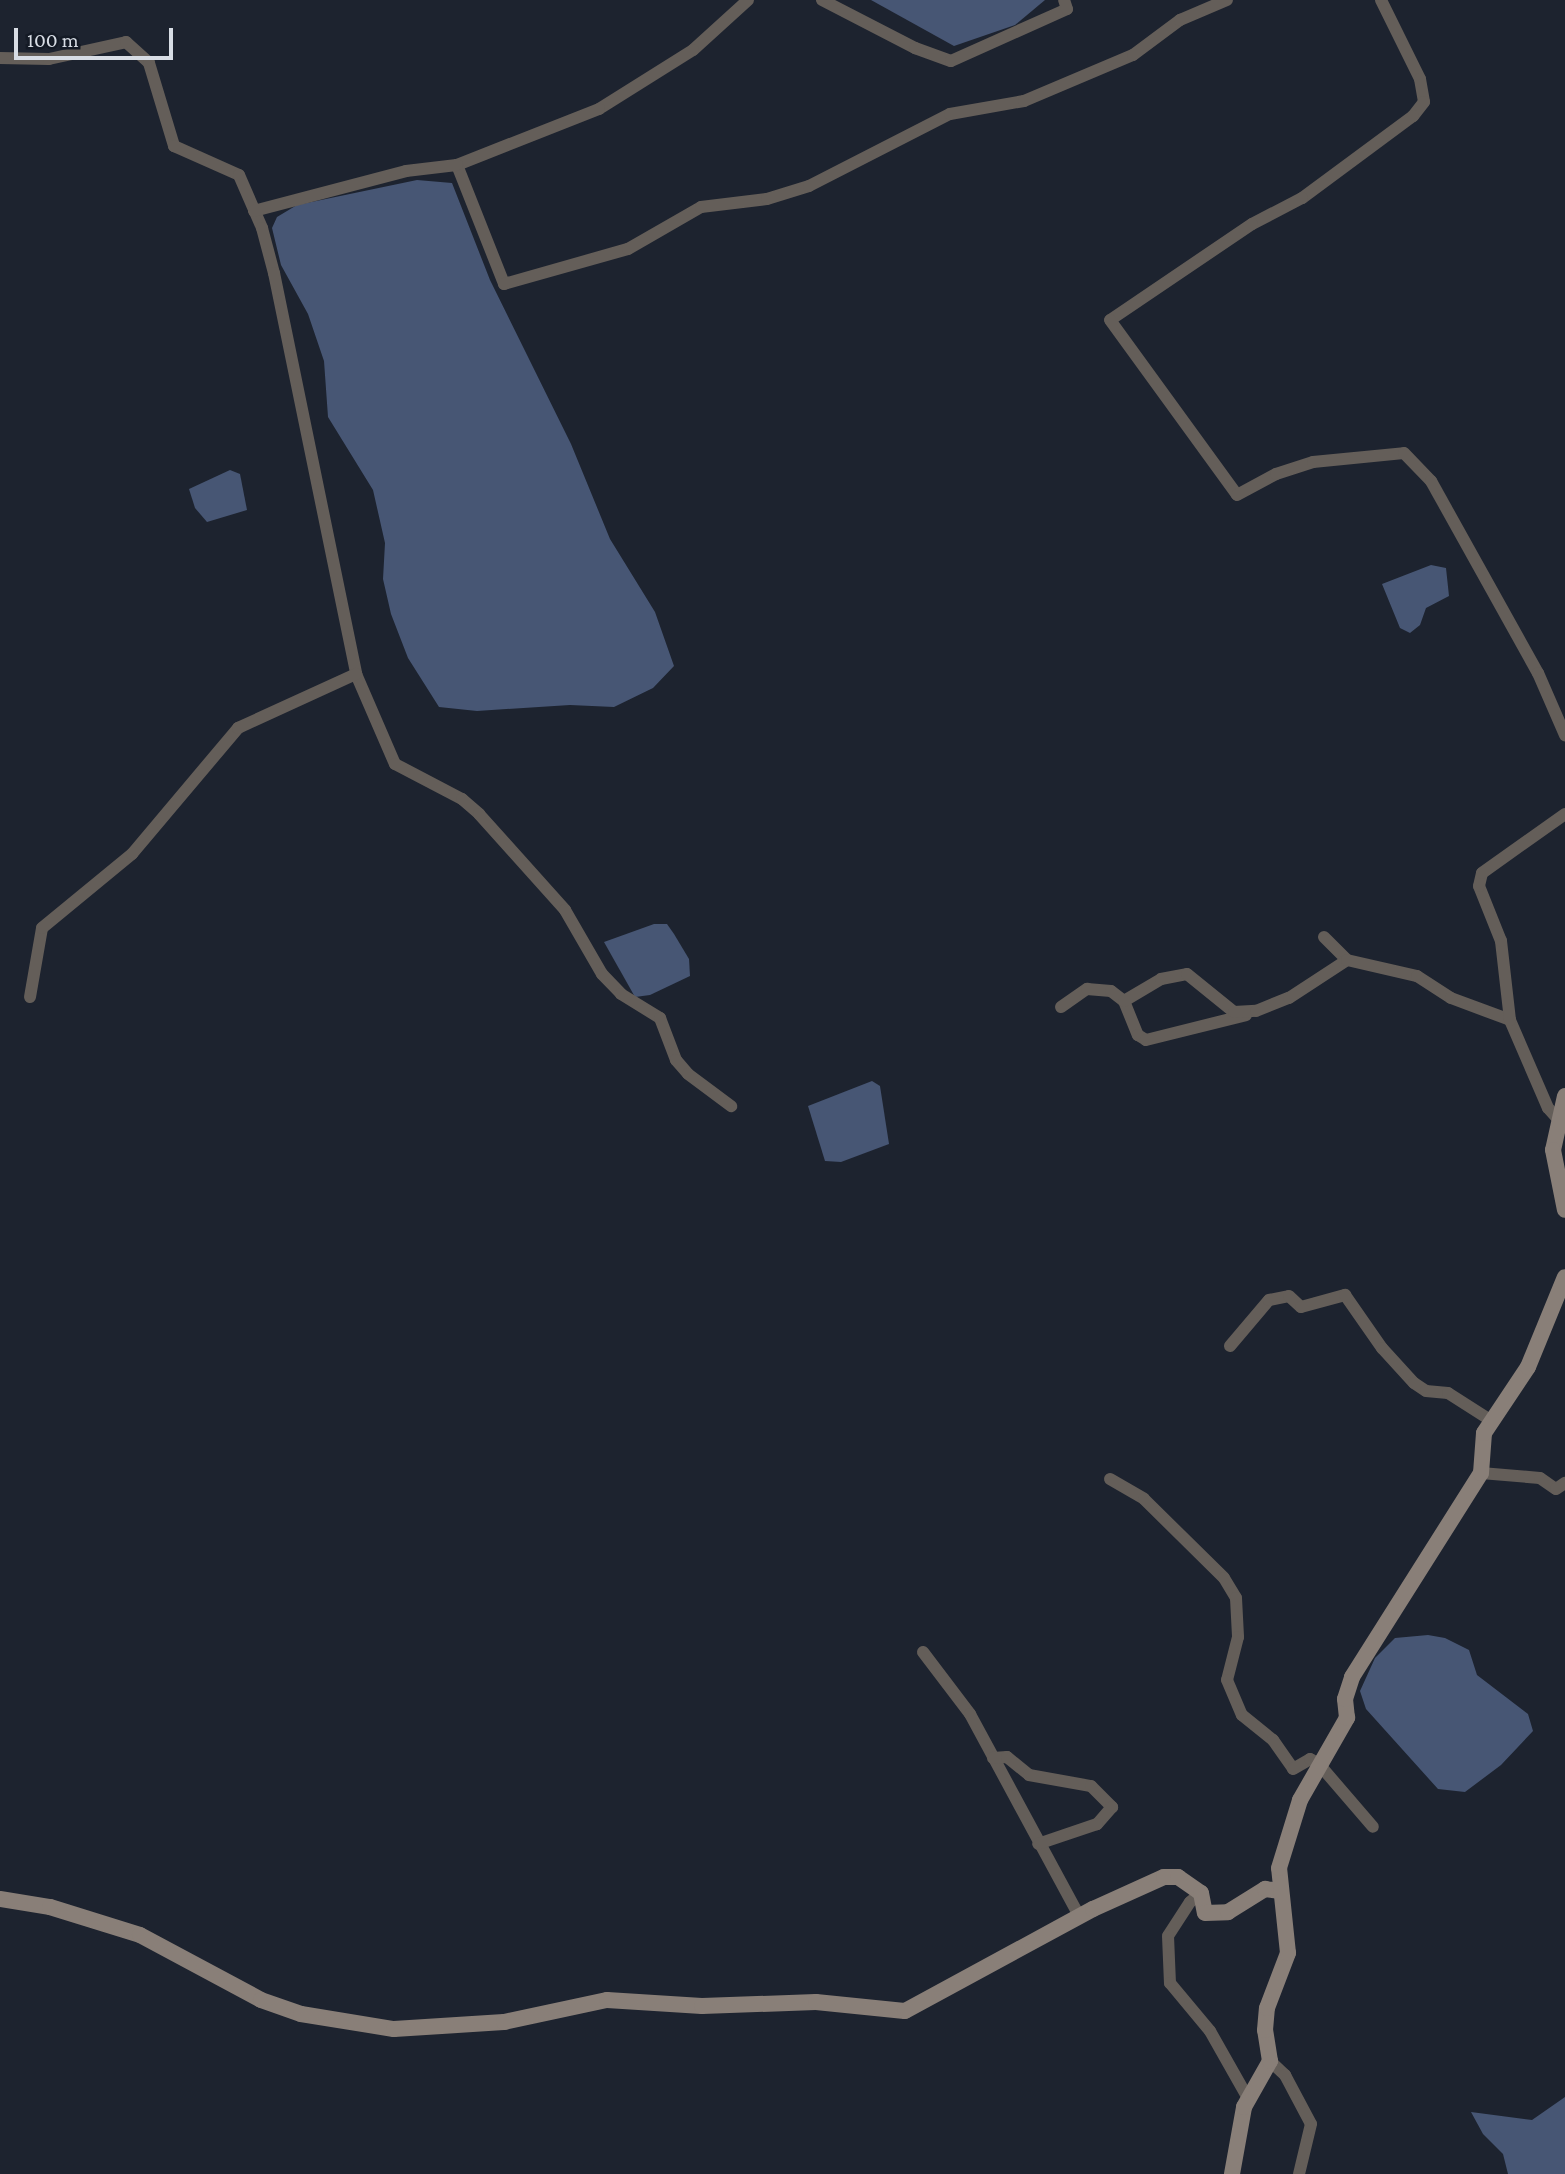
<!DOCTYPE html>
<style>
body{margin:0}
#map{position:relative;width:1565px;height:2174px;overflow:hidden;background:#1d232f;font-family:"Crimson Pro",serif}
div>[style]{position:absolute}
.water>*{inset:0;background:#475674}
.street>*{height:12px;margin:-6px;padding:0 6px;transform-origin:6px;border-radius:6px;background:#645e59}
.secondary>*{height:16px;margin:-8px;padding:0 8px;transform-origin:8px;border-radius:8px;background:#897f78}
span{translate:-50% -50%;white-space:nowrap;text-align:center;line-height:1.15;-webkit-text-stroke:6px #141a25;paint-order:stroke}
.scale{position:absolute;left:14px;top:28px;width:159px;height:32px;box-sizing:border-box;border:4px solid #d8dde5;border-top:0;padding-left:9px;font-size:21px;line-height:24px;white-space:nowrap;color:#d8dde5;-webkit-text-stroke:5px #141a25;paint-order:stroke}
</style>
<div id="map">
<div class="water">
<i style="clip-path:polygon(871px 0,1045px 0,1015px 25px,954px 46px)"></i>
<i style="clip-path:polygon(417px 180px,452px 183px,490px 280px,571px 444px,610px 539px,655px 612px,674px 666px,653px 688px,614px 707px,570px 705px,477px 711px,439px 707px,408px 658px,391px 614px,383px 579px,385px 543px,373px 490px,328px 417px,324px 361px,308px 314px,281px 265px,272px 228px,277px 217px,297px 205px)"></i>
<i style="clip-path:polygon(230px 470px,240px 474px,247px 510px,207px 522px,195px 508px,189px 489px)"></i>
<i style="clip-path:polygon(1431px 565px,1446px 568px,1449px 596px,1426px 608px,1420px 625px,1410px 633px,1400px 628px,1382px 584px)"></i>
<i style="clip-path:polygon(654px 924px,667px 924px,674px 934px,689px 959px,690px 976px,650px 995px,635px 997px,604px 942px)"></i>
<i style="clip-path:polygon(872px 1081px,880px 1086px,889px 1144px,841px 1162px,825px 1161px,808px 1106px)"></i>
<i style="clip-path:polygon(1428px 1635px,1445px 1638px,1469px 1650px,1477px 1675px,1528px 1714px,1533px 1731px,1501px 1765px,1465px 1792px,1438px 1789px,1366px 1709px,1360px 1691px,1375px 1658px,1395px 1638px)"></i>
<i style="clip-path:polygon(1565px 2097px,1565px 2174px,1508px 2174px,1503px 2154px,1483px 2134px,1471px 2112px,1532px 2120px)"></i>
</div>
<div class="street">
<i style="left:748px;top:0;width:74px;rotate:137.7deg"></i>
<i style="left:693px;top:50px;width:111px;rotate:147.9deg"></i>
<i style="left:599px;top:109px;width:153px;rotate:158.5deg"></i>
<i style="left:457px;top:165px;width:128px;rotate:68.4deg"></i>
<i style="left:504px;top:284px;width:129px;rotate:-15.8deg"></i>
<i style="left:628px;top:249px;width:84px;rotate:-29.9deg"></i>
<i style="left:701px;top:207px;width:66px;rotate:-6.9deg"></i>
<i style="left:767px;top:199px;width:44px;rotate:-17.2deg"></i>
<i style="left:809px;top:186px;width:158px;rotate:-27.1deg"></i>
<i style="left:950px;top:114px;width:75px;rotate:-10deg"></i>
<i style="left:1024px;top:101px;width:118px;rotate:-22.9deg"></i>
<i style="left:1133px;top:55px;width:59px;rotate:-36.7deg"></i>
<i style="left:1180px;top:20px;width:51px;rotate:-23.1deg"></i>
<i style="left:822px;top:0;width:105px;rotate:27.3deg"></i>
<i style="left:915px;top:48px;width:38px;rotate:20deg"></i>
<i style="left:951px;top:61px;width:127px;rotate:-24.1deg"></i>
<i style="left:1067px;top:9px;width:9px;rotate:-108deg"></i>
<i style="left:1381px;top:0;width:88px;rotate:63.7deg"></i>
<i style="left:1420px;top:79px;width:23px;rotate:80deg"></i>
<i style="left:1424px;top:102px;width:18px;rotate:128deg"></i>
<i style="left:1413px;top:116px;width:138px;rotate:143.5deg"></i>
<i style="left:1302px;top:198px;width:56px;rotate:152.5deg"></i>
<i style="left:1252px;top:224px;width:171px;rotate:145.9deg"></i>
<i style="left:1110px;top:320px;width:216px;rotate:54deg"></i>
<i style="left:1237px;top:495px;width:44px;rotate:-28.3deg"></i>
<i style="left:1276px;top:474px;width:39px;rotate:-18deg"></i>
<i style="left:1313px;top:462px;width:91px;rotate:-5.6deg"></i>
<i style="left:1404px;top:453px;width:39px;rotate:46deg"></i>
<i style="left:1431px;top:481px;width:220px;rotate:60.9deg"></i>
<i style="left:1538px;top:673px;width:68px;rotate:66.5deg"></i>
<i style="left:0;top:58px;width:49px;rotate:1.2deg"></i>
<i style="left:49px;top:59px;width:79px;rotate:-12.4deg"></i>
<i style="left:126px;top:42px;width:31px;rotate:42deg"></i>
<i style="left:149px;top:63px;width:87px;rotate:73.2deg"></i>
<i style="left:174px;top:146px;width:71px;rotate:24deg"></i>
<i style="left:239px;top:175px;width:58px;rotate:66.5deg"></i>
<i style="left:262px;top:228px;width:47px;rotate:75.1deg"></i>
<i style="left:274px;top:273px;width:409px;rotate:78.4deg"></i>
<i style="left:356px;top:674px;width:98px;rotate:66.6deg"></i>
<i style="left:395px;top:764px;width:76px;rotate:27.6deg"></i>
<i style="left:462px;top:799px;width:23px;rotate:41deg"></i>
<i style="left:479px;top:814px;width:129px;rotate:48.1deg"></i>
<i style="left:565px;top:910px;width:74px;rotate:60deg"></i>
<i style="left:602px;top:974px;width:28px;rotate:46deg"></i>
<i style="left:621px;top:994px;width:46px;rotate:31.6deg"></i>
<i style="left:660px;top:1018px;width:45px;rotate:69.1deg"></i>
<i style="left:676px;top:1060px;width:18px;rotate:49deg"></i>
<i style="left:688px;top:1074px;width:54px;rotate:36.7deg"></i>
<i style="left:254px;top:211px;width:157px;rotate:-14.7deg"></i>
<i style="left:406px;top:171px;width:51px;rotate:-6.7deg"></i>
<i style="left:1324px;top:937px;width:33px;rotate:45deg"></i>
<i style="left:30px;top:997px;width:70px;rotate:-80.1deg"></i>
<i style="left:42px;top:928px;width:117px;rotate:-39.4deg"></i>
<i style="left:132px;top:854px;width:165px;rotate:-49.9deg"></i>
<i style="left:238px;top:728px;width:130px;rotate:-24.6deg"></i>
<i style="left:1124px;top:1001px;width:37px;rotate:68deg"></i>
<i style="left:1138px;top:1035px;width:9px;rotate:32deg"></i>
<i style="left:1146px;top:1040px;width:103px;rotate:-14deg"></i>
<i style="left:1061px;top:1007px;width:32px;rotate:-35deg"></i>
<i style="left:1087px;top:989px;width:24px;rotate:5deg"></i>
<i style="left:1111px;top:991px;width:16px;rotate:38deg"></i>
<i style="left:1124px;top:1001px;width:43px;rotate:-30.7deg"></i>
<i style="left:1161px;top:979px;width:26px;rotate:-11deg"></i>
<i style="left:1187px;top:974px;width:60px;rotate:39deg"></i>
<i style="left:1234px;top:1012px;width:22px;rotate:-3deg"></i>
<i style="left:1256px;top:1011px;width:35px;rotate:-22deg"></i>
<i style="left:1289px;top:998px;width:69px;rotate:-33.2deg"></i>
<i style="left:1347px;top:960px;width:72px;rotate:12.9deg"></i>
<i style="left:1417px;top:976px;width:40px;rotate:32.9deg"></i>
<i style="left:1451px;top:998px;width:63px;rotate:20.4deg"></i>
<i style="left:1557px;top:1118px;width:13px;rotate:-132deg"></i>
<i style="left:1548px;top:1108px;width:96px;rotate:-113.4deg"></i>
<i style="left:1510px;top:1020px;width:80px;rotate:-96.5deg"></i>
<i style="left:1501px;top:941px;width:59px;rotate:-111.8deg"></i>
<i style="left:1479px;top:886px;width:13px;rotate:-77deg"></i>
<i style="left:1482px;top:873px;width:102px;rotate:-35.4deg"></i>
<i style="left:1230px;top:1346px;width:60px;rotate:-49.7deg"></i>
<i style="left:1269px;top:1300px;width:20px;rotate:-11deg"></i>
<i style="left:1289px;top:1296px;width:16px;rotate:43deg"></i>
<i style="left:1301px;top:1307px;width:46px;rotate:-15.3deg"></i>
<i style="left:1345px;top:1295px;width:65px;rotate:55.1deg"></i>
<i style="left:1382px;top:1348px;width:47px;rotate:47.6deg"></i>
<i style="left:1414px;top:1383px;width:14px;rotate:34deg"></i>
<i style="left:1426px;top:1391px;width:22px;rotate:5deg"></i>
<i style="left:1448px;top:1393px;width:52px;rotate:32.5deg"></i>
<i style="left:1481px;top:1473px;width:59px;rotate:4.8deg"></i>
<i style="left:1540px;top:1478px;width:19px;rotate:35deg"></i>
<i style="left:1556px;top:1489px;width:11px;rotate:-34deg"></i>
<i style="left:1110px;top:1479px;width:39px;rotate:30deg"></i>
<i style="left:1144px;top:1499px;width:112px;rotate:44.6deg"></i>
<i style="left:1224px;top:1578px;width:23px;rotate:59deg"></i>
<i style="left:1236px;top:1598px;width:39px;rotate:87deg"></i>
<i style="left:1238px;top:1637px;width:44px;rotate:104.3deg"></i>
<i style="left:1227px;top:1680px;width:38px;rotate:67deg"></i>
<i style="left:1242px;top:1715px;width:40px;rotate:39deg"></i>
<i style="left:1273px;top:1740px;width:35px;rotate:55deg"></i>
<i style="left:1293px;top:1769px;width:20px;rotate:-30deg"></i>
<i style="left:1310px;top:1759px;width:9px;rotate:27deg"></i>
<i style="left:1318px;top:1763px;width:84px;rotate:49.3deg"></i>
<i style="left:923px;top:1652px;width:78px;rotate:52.8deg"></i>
<i style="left:970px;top:1714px;width:230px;rotate:61.6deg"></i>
<i style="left:993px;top:1758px;width:14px;rotate:-4deg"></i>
<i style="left:1007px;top:1757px;width:28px;rotate:39deg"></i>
<i style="left:1029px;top:1775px;width:63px;rotate:10.1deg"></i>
<i style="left:1091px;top:1786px;width:30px;rotate:45deg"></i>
<i style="left:1112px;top:1807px;width:23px;rotate:131deg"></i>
<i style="left:1097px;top:1824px;width:62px;rotate:161.3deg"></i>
<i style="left:1201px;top:1893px;width:14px;rotate:141deg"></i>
<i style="left:1190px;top:1902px;width:40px;rotate:122.9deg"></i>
<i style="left:1168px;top:1936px;width:47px;rotate:87.6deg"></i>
<i style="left:1170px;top:1983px;width:62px;rotate:50.2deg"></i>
<i style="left:1210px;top:2031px;width:79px;rotate:60.5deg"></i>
<i style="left:1270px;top:2061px;width:21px;rotate:43deg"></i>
<i style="left:1285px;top:2075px;width:55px;rotate:62deg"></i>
<i style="left:1311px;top:2124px;width:51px;rotate:103.5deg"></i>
</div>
<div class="secondary">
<i style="left:1565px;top:1096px;width:55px;rotate:102.5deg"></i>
<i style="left:1553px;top:1150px;width:61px;rotate:78.7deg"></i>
<i style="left:0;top:1899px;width:51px;rotate:9.1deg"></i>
<i style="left:50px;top:1907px;width:94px;rotate:17.3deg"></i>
<i style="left:140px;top:1935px;width:137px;rotate:28.2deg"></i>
<i style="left:261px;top:2000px;width:42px;rotate:19.3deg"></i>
<i style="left:301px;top:2014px;width:94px;rotate:9.2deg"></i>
<i style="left:394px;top:2029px;width:110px;rotate:-3.6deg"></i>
<i style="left:504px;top:2022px;width:105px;rotate:-12.1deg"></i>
<i style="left:607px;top:2000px;width:95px;rotate:3.6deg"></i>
<i style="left:702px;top:2006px;width:114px;rotate:-2deg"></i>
<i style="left:816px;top:2002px;width:89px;rotate:5.8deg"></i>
<i style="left:905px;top:2011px;width:214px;rotate:-28.5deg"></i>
<i style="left:1093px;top:1909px;width:78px;rotate:-24.3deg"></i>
<i style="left:1164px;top:1877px;width:14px"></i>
<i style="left:1178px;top:1877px;width:28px;rotate:35deg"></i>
<i style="left:1201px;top:1893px;width:20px;rotate:79deg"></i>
<i style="left:1205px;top:1913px;width:23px;rotate:-2deg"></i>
<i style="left:1228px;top:1912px;width:44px;rotate:-31.9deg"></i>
<i style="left:1265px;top:1889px;width:15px;rotate:8deg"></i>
<i style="left:1232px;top:2174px;width:68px;rotate:-79.8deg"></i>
<i style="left:1244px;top:2107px;width:53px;rotate:-60.5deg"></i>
<i style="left:1270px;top:2061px;width:31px;rotate:-99deg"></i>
<i style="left:1265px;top:2030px;width:22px;rotate:-85deg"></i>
<i style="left:1267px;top:2008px;width:59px;rotate:-69.1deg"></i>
<i style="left:1288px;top:1953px;width:85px;rotate:-96deg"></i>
<i style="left:1279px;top:1868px;width:71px;rotate:-72.8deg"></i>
<i style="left:1300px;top:1800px;width:95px;rotate:-60.2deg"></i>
<i style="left:1347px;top:1718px;width:19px;rotate:-96deg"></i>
<i style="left:1345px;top:1699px;width:23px;rotate:-72deg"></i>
<i style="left:1352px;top:1677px;width:241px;rotate:-57.7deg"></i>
<i style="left:1481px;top:1473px;width:40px;rotate:-85.7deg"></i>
<i style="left:1484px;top:1433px;width:79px;rotate:-56.3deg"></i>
<i style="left:1528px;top:1367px;width:97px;rotate:-67.7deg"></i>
</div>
<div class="scale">100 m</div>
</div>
